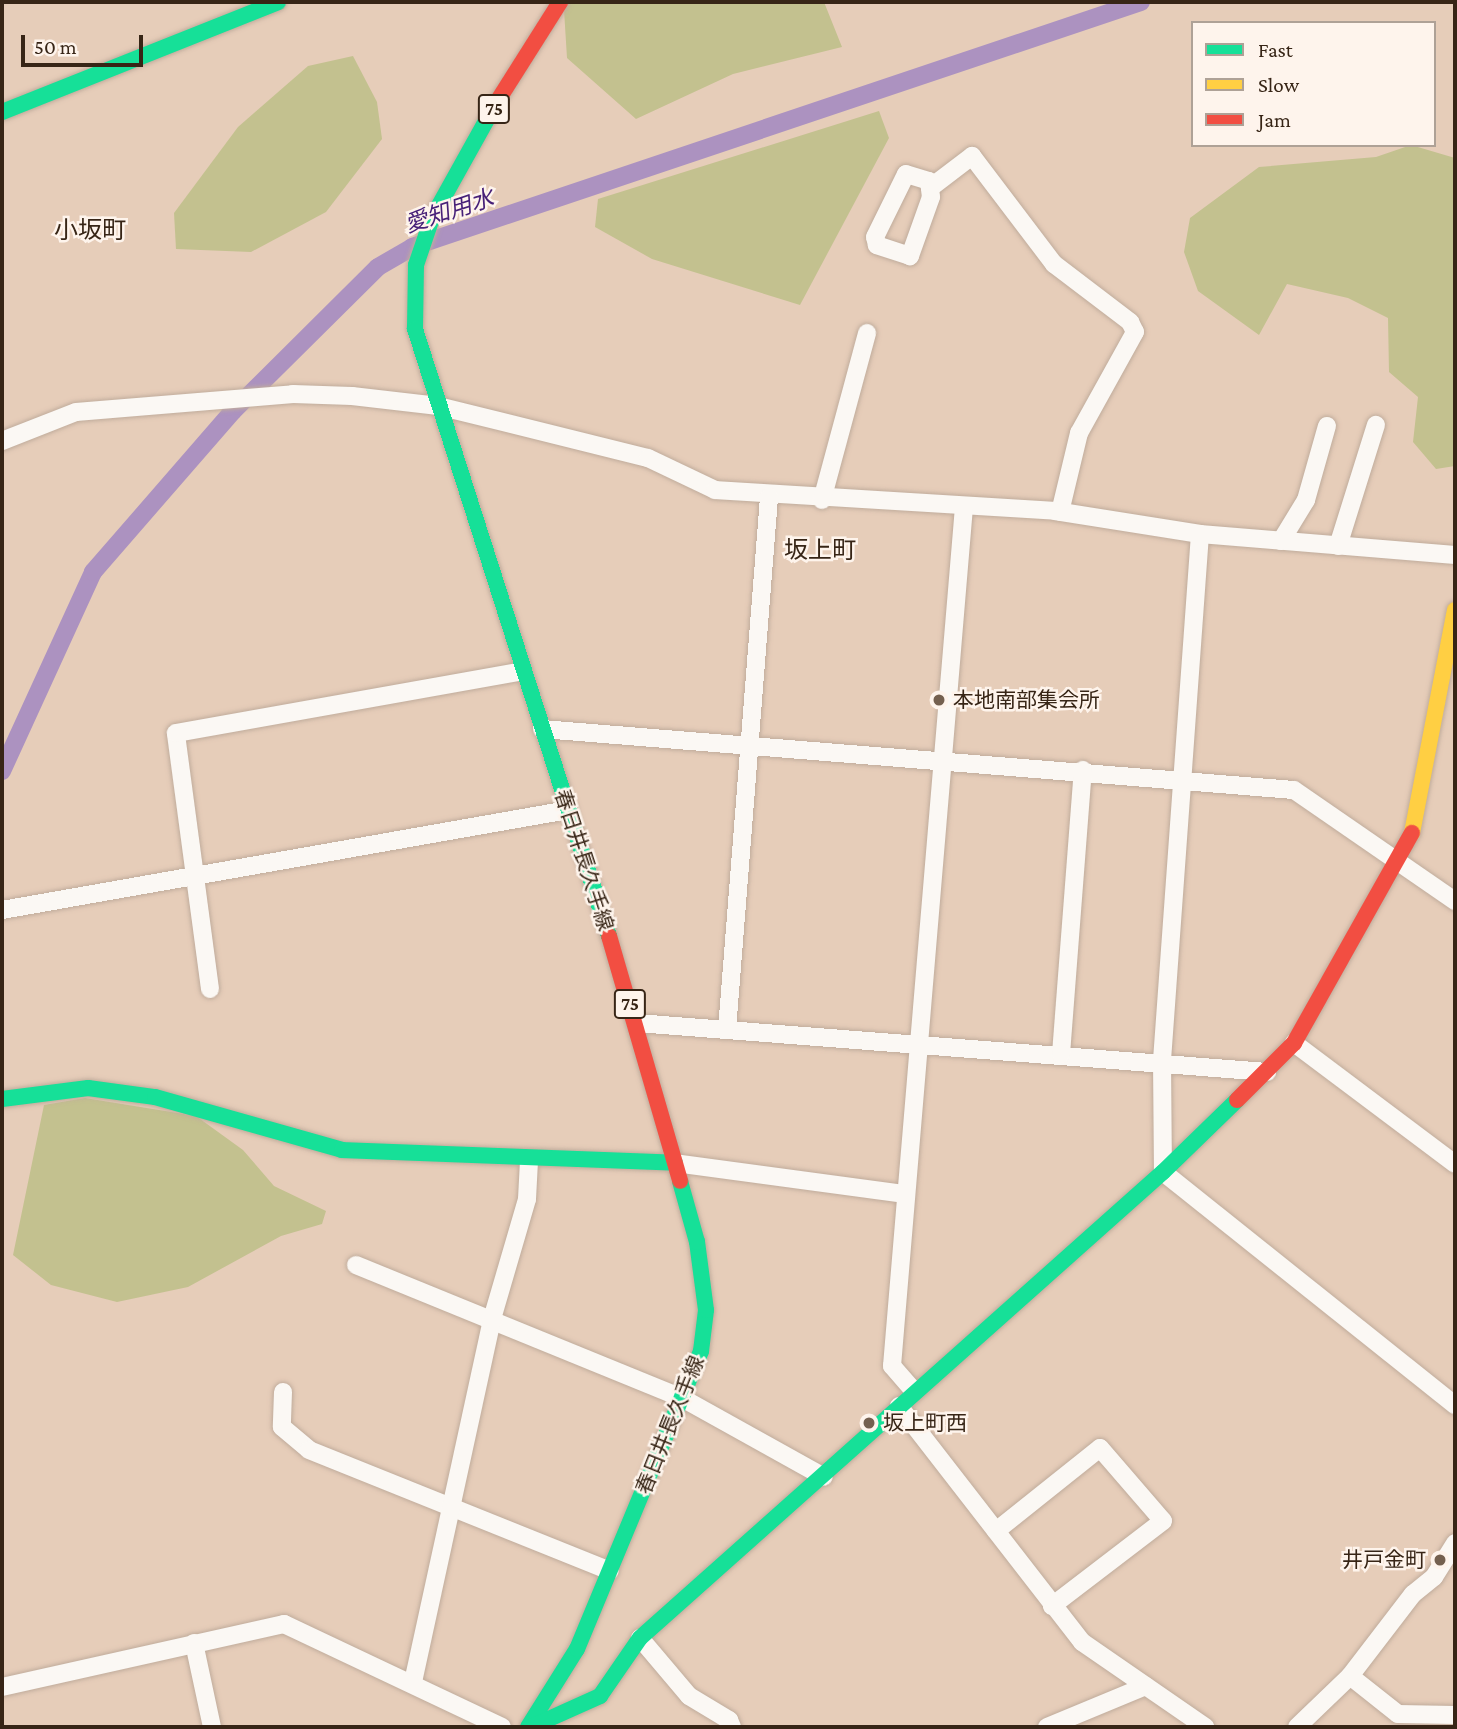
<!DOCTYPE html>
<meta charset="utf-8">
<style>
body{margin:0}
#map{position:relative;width:1457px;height:1729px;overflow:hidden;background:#e6cdb9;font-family:"Crimson Pro","Noto Sans JP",serif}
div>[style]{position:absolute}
.green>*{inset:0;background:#c3c18f}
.canal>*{height:18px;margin:-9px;padding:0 9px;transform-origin:9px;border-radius:9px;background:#ac92c0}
.roads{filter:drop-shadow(0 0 2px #c0ac9c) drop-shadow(0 0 2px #c0ac9c)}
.street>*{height:18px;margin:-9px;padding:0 9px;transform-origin:9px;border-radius:9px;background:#fbf8f4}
.fast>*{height:16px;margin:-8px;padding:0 8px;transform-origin:8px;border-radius:8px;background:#16e098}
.slow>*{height:16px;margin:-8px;padding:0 8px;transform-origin:8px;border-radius:8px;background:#ffcf43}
.jam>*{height:16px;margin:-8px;padding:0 8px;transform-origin:8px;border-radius:8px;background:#f24e42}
.dots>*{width:19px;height:19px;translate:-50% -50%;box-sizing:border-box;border:4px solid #fef4ec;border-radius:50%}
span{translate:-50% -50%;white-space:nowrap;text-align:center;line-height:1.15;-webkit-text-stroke:5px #fef4ec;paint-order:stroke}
.shield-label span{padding:2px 5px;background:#fef4ec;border:2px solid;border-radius:5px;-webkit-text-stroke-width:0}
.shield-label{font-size:19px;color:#372516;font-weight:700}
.poi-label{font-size:21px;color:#372516}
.left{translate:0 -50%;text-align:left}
.right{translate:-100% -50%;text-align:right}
.street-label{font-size:21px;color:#372516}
.water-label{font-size:23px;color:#472078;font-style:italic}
.quarter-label{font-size:24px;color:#372516}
.frame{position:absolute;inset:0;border:4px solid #372516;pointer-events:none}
.legend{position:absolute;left:1191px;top:21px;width:245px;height:126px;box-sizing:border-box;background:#fef4ec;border:2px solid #aea196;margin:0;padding:9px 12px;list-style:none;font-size:21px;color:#372516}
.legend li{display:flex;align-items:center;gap:14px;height:35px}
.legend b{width:35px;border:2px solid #aea196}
.scale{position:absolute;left:21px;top:35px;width:122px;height:32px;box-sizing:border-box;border:4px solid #372516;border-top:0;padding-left:9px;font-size:21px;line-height:24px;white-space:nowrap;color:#372516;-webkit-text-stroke:5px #fef4ec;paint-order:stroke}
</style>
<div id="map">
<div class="green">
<i style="clip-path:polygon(569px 2px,824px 2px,842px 47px,733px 74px,636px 119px,567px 58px,564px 10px)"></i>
<i style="clip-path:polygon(353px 56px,377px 102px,382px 139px,326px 212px,251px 252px,176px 249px,174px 213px,238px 127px,308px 66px)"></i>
<i style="clip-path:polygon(879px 111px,889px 138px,800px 305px,652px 259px,595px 227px,598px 199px)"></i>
<i style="clip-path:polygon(1411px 145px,1455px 158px,1455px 466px,1436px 469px,1413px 442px,1418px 397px,1389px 372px,1388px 318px,1348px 298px,1287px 284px,1259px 335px,1198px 291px,1184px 252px,1190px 218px,1259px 167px,1376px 157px)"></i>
<i style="clip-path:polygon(85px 1098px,196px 1116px,243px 1150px,274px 1186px,326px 1211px,322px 1224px,281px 1236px,188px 1287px,117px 1302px,51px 1285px,13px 1255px,44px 1105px)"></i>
</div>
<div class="canal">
<i style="left:2px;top:771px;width:219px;rotate:-65.4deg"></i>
<i style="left:93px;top:572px;width:213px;rotate:-49deg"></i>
<i style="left:233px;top:411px;width:204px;rotate:-44.8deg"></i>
<i style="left:378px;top:267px;width:39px;rotate:-30deg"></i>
<i style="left:412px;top:247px;width:769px;rotate:-18.58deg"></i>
</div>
<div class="roads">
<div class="street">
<i style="left:906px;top:174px;width:24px;rotate:17deg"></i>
<i style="left:929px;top:181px;width:16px;rotate:83deg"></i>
<i style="left:931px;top:197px;width:63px;rotate:109.6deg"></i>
<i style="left:910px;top:256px;width:35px;rotate:-162deg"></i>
<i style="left:877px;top:245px;width:8px;rotate:-104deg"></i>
<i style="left:875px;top:237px;width:70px;rotate:-63.8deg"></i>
<i style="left:930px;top:188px;width:53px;rotate:-37.3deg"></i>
<i style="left:972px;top:156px;width:136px;rotate:52.8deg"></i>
<i style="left:1054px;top:264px;width:96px;rotate:37.3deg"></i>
<i style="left:1130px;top:322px;width:11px;rotate:63deg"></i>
<i style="left:1135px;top:332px;width:115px;rotate:119deg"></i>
<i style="left:1079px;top:433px;width:81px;rotate:103.5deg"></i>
<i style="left:2px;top:441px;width:79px;rotate:-21.4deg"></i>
<i style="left:76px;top:412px;width:218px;rotate:-4.7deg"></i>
<i style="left:293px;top:394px;width:59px;rotate:1.9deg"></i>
<i style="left:352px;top:396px;width:87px;rotate:6.6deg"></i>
<i style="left:438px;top:406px;width:216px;rotate:13.9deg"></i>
<i style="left:648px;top:458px;width:74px;rotate:25.5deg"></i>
<i style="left:715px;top:490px;width:341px;rotate:3.5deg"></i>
<i style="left:1055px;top:511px;width:147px;rotate:9deg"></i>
<i style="left:1200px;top:534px;width:256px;rotate:4.7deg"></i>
<i style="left:822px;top:500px;width:173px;rotate:-74.9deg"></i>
<i style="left:1200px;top:534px;width:527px;rotate:94.13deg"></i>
<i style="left:1162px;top:1060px;width:112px;rotate:89.5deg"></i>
<i style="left:1163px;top:1172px;width:374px;rotate:38.6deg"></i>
<i style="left:1281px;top:541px;width:48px;rotate:-58.6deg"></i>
<i style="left:1306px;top:500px;width:77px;rotate:-74.2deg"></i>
<i style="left:1338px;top:546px;width:127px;rotate:-72.6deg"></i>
<i style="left:542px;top:729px;width:754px;rotate:4.64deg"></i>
<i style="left:1294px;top:790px;width:196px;rotate:34.6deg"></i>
<i style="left:2px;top:910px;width:575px;rotate:-10.02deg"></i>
<i style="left:210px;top:989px;width:258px;rotate:-97.6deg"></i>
<i style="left:176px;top:733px;width:352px;rotate:-10.1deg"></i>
<i style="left:637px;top:1023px;width:632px;rotate:4.45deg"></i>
<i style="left:727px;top:1030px;width:535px;rotate:-85.49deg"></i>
<i style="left:1294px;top:1043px;width:201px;rotate:36.9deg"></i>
<i style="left:1061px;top:1054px;width:285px;rotate:-85.6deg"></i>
<i style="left:675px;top:1163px;width:231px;rotate:7.7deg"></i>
<i style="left:356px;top:1265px;width:352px;rotate:22.2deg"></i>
<i style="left:682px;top:1398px;width:162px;rotate:29.1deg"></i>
<i style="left:913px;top:1390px;width:32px;rotate:-131deg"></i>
<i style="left:892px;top:1366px;width:863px;rotate:-85.21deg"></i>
<i style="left:283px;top:1392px;width:35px;rotate:92deg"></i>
<i style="left:282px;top:1427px;width:35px;rotate:40deg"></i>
<i style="left:309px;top:1450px;width:324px;rotate:21.9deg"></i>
<i style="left:899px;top:1406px;width:299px;rotate:52.2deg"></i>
<i style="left:1082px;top:1642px;width:150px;rotate:34.6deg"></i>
<i style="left:996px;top:1531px;width:133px;rotate:-38.6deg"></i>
<i style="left:1100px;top:1448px;width:96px;rotate:49.2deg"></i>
<i style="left:1163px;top:1521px;width:140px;rotate:142.6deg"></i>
<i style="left:640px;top:1638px;width:76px;rotate:49.8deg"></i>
<i style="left:689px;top:1696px;width:47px;rotate:31deg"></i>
<i style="left:729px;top:1720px;width:8px;rotate:67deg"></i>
<i style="left:194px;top:1643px;width:86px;rotate:77.9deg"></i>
<i style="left:1350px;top:1676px;width:61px;rotate:38.4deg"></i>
<i style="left:1398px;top:1714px;width:57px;rotate:1deg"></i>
<i style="left:413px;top:1682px;width:371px;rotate:-77.7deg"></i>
<i style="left:492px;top:1319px;width:125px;rotate:-73.7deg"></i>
<i style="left:527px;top:1199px;width:39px;rotate:-87deg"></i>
<i style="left:2px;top:1687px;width:289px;rotate:-12.6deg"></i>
<i style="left:284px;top:1624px;width:241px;rotate:25.3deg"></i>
<i style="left:1047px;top:1727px;width:107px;rotate:-22.5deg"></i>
<i style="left:1297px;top:1727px;width:74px;rotate:-43.9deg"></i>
<i style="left:1350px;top:1676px;width:103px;rotate:-52.5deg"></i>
<i style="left:1413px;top:1594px;width:27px;rotate:-39deg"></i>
<i style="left:1434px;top:1577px;width:40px;rotate:-58deg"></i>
</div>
<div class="fast">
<i style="left:495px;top:105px;width:129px;rotate:119.1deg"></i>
<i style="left:432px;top:218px;width:50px;rotate:108.8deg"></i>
<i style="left:416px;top:265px;width:64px;rotate:90.9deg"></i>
<i style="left:415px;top:329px;width:637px;rotate:72.28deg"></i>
<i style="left:2px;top:112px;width:297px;rotate:-21.7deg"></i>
<i style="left:2px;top:1099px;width:87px;rotate:-7.3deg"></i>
<i style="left:88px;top:1088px;width:68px;rotate:7.7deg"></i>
<i style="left:155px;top:1097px;width:194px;rotate:15.8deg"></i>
<i style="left:342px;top:1150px;width:333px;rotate:2.2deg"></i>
<i style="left:528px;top:1727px;width:92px;rotate:-57.9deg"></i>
<i style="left:577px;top:1649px;width:323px;rotate:-67.4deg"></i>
<i style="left:701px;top:1351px;width:41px;rotate:-83deg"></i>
<i style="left:706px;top:1310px;width:69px;rotate:-97.5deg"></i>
<i style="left:697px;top:1242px;width:63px;rotate:-105.6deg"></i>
<i style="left:531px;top:1727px;width:76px;rotate:-24.2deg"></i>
<i style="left:600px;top:1696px;width:70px;rotate:-55.4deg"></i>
<i style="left:640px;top:1638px;width:700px;rotate:-41.7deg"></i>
<i style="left:1163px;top:1172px;width:103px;rotate:-44.2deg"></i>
</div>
<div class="slow">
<i style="left:1412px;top:833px;width:227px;rotate:-79.1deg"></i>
</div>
<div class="jam">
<i style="left:495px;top:105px;width:122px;rotate:-57.7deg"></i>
<i style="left:609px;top:936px;width:255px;rotate:73.8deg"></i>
<i style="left:1237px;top:1100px;width:81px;rotate:-45deg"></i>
<i style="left:1294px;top:1043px;width:241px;rotate:-60.7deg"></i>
</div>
</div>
<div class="dots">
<i style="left:939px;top:700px;background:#74604f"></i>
<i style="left:869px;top:1423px;background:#74604f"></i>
<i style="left:1440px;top:1560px;background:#74604f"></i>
</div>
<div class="shield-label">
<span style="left:494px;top:109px">75</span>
<span style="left:630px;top:1004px">75</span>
</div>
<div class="poi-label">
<span class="left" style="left:953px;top:700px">本地南部集会所</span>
<span class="left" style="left:883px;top:1423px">坂上町西</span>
<span class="right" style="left:1426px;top:1560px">井戸金町</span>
</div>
<div class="street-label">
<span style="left:584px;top:860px;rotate:72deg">春日井長久手線</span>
<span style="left:670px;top:1425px;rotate:-68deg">春日井長久手線</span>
</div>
<div class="water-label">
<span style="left:449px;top:211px;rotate:-18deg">愛知用水</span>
</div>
<div class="quarter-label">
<span style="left:90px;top:230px">小坂町</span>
<span style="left:820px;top:550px">坂上町</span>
</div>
<div class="frame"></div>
<ul class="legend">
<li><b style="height:9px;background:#16e098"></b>Fast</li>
<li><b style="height:9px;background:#ffcf43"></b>Slow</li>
<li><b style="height:9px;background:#f24e42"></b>Jam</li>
</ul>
<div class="scale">50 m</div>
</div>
